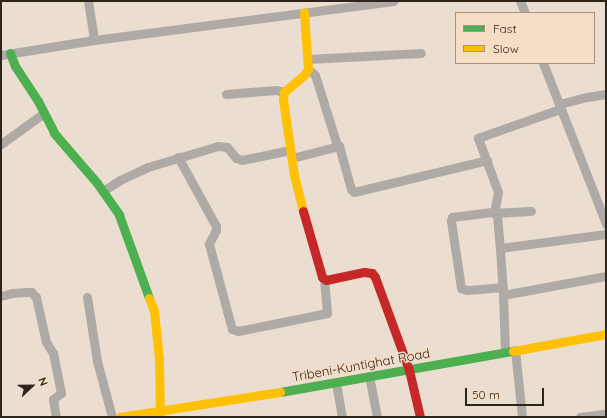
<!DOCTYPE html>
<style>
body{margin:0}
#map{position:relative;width:607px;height:418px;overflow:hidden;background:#ebddd0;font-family:Quicksand,sans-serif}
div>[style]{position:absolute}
.street>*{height:9px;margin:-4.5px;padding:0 4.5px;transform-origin:4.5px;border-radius:4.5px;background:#b0aaa6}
.fast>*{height:9px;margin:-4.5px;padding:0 4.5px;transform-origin:4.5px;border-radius:4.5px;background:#4caf50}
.slow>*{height:9px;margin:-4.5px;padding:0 4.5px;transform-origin:4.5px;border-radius:4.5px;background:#ffc107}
.jam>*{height:9px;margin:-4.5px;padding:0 4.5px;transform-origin:4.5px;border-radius:4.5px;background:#c62828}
span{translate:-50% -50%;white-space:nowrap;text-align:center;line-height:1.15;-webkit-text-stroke:3px #f6ddc5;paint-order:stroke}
.street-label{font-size:13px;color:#2d241b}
.frame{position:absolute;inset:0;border:2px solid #2d241b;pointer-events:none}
.legend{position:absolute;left:455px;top:12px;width:140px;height:52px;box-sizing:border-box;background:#f6ddc5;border:1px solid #a69381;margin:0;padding:5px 7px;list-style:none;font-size:12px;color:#2d241b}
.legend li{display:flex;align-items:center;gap:8px;height:20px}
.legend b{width:20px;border:1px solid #a69381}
.north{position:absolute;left:12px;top:366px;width:40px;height:40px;-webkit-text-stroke:3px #f6ddc5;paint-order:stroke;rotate:68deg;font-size:11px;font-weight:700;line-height:16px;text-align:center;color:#2d241b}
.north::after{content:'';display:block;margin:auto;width:14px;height:18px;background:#2d241b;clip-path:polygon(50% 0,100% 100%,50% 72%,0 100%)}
.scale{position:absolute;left:465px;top:388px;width:79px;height:18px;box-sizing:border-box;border:2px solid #2d241b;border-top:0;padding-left:5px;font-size:12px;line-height:14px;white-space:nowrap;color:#2d241b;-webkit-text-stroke:3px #f6ddc5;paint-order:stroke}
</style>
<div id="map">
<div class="street">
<i style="left:88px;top:1px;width:39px;rotate:81deg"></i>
<i style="left:520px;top:1px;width:13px;rotate:67deg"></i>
<i style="left:1px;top:55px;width:94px;rotate:-9.2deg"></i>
<i style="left:94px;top:40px;width:302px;rotate:-7.4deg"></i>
<i style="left:308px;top:59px;width:113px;rotate:-3deg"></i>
<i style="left:543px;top:63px;width:173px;rotate:68.6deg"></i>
<i style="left:308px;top:69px;width:9px;rotate:41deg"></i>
<i style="left:315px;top:75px;width:73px;rotate:72.6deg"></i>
<i style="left:226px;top:94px;width:50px;rotate:-4.6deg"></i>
<i style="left:276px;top:90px;width:8px;rotate:14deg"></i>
<i style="left:559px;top:104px;width:29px;rotate:-14deg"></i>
<i style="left:587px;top:97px;width:19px;rotate:-9deg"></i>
<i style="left:1px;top:144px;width:53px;rotate:-35.8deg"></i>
<i style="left:178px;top:157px;width:79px;rotate:61.2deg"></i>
<i style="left:216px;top:226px;width:4px;rotate:90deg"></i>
<i style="left:216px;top:230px;width:16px;rotate:117deg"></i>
<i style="left:209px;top:244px;width:88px;rotate:74.9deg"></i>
<i style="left:232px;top:329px;width:6px;rotate:18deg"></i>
<i style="left:238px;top:331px;width:91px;rotate:-11.4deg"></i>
<i style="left:327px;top:313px;width:34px;rotate:-95deg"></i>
<i style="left:292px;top:158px;width:49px;rotate:-14.3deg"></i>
<i style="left:339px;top:146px;width:45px;rotate:74.4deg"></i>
<i style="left:351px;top:189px;width:4px;rotate:45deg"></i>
<i style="left:354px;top:192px;width:137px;rotate:-13.5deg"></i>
<i style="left:103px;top:191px;width:20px;rotate:-33deg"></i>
<i style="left:120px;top:180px;width:31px;rotate:-25deg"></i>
<i style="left:148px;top:167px;width:73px;rotate:-16.7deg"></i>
<i style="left:218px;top:146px;width:9px;rotate:6deg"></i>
<i style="left:227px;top:147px;width:14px;rotate:51deg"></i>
<i style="left:236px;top:158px;width:6px;rotate:18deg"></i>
<i style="left:242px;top:160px;width:49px;rotate:-11.8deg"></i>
<i style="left:531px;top:211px;width:37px;rotate:177deg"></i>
<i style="left:494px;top:213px;width:21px;rotate:-79deg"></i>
<i style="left:498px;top:192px;width:58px;rotate:-110.3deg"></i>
<i style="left:478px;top:138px;width:87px;rotate:-19.5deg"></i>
<i style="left:500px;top:248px;width:107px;rotate:-7.5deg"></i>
<i style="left:503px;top:287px;width:36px;rotate:175deg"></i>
<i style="left:467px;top:290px;width:6px;rotate:-162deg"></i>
<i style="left:461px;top:288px;width:68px;rotate:-98.5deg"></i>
<i style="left:451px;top:221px;width:4px;rotate:-76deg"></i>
<i style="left:452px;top:217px;width:40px;rotate:-7.1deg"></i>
<i style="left:492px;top:212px;width:6px;rotate:31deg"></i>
<i style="left:497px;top:215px;width:33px;rotate:85deg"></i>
<i style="left:500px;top:248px;width:47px;rotate:86.3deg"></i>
<i style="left:503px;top:295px;width:57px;rotate:88deg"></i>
<i style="left:503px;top:295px;width:105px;rotate:-10.5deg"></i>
<i style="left:1px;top:296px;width:11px;rotate:-15deg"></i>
<i style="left:12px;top:293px;width:16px;rotate:-4deg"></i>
<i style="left:28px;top:292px;width:3px"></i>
<i style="left:31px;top:292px;width:7px;rotate:45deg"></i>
<i style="left:36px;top:297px;width:46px;rotate:77.5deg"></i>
<i style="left:46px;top:342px;width:13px;rotate:58deg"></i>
<i style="left:53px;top:353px;width:41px;rotate:78.7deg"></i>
<i style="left:61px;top:393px;width:10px;rotate:143deg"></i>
<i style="left:53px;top:399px;width:18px;rotate:81deg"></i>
<i style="left:87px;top:297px;width:65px;rotate:81.1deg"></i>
<i style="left:97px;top:361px;width:58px;rotate:75deg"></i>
<i style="left:515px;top:350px;width:67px;rotate:84deg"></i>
<i style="left:369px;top:376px;width:42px;rotate:79deg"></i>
<i style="left:336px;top:383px;width:35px;rotate:80deg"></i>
<i style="left:580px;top:417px;width:26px;rotate:-7deg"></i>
</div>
<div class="fast">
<i style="left:10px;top:53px;width:14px;rotate:69deg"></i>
<i style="left:15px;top:66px;width:42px;rotate:56.7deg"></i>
<i style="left:38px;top:101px;width:36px;rotate:63deg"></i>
<i style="left:54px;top:133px;width:66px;rotate:49.3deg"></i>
<i style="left:97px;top:183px;width:39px;rotate:55deg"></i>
<i style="left:119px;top:215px;width:88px;rotate:70.1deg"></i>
<i style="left:280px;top:392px;width:237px;rotate:-10deg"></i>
</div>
<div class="slow">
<i style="left:303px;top:211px;width:37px;rotate:-104deg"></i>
<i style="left:294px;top:175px;width:76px;rotate:-98.3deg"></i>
<i style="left:283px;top:100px;width:8px;rotate:-83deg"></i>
<i style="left:284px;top:92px;width:26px;rotate:-40deg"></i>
<i style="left:304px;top:75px;width:7px;rotate:-56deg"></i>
<i style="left:308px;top:69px;width:57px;rotate:-94deg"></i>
<i style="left:149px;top:298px;width:14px;rotate:69deg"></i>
<i style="left:154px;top:311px;width:48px;rotate:84.1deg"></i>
<i style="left:159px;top:359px;width:58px;rotate:89deg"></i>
<i style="left:513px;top:351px;width:95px;rotate:-10.4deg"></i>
<i style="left:120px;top:417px;width:162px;rotate:-8.9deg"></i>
</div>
<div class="jam">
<i style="left:303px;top:211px;width:69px;rotate:73.9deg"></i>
<i style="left:322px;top:277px;width:5px;rotate:37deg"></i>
<i style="left:326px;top:280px;width:39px;rotate:-12deg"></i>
<i style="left:364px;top:272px;width:8px;rotate:7deg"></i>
<i style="left:372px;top:273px;width:5px;rotate:53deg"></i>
<i style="left:375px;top:277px;width:99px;rotate:69.9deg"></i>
<i style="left:409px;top:370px;width:48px;rotate:76.8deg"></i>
</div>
<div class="street-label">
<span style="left:361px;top:365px;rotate:-10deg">Tribeni-Kuntighat Road</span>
</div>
<div class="frame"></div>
<ul class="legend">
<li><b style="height:5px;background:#4caf50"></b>Fast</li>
<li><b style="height:5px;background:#ffc107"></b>Slow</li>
</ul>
<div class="north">N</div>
<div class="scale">50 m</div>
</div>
